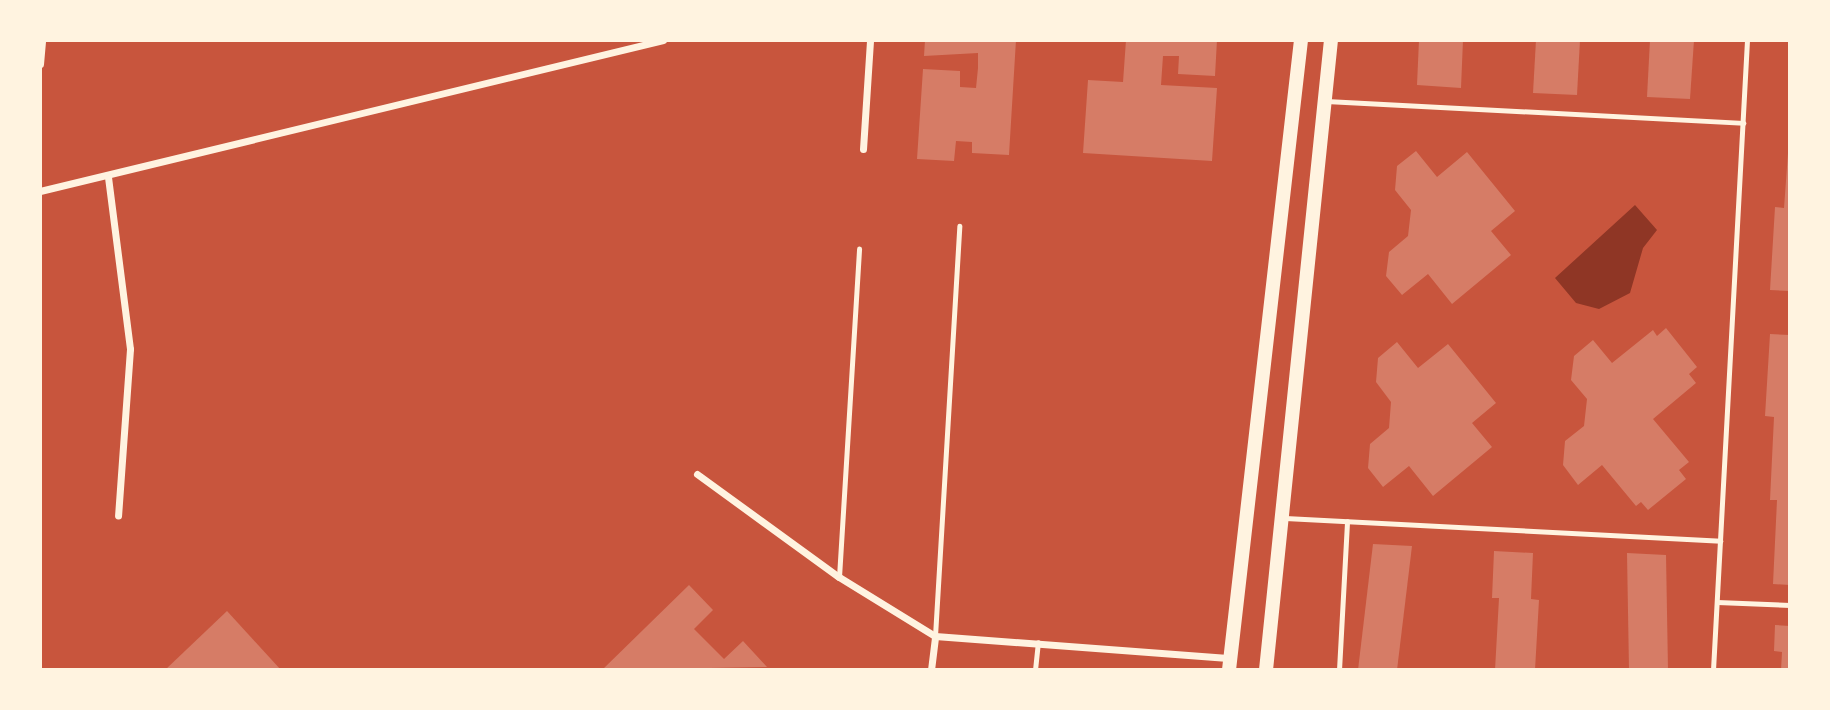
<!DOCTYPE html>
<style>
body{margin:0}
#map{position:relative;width:1830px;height:710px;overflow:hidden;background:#c8553d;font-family:"Libre Baskerville",serif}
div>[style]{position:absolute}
.water>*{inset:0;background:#8f3625}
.building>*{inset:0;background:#d67c66}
.service>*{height:5px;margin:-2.5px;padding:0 2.5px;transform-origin:2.5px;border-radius:2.5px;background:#fff3e0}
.minor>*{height:7px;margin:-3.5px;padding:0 3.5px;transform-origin:3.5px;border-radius:3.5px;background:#fff3e0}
.secondary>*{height:14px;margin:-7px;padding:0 7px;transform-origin:7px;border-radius:7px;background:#fff3e0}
span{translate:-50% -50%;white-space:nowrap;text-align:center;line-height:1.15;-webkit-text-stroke:5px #fff3e0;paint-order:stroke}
.frame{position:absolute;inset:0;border:42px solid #fff3e0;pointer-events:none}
</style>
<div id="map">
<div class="water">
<i style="clip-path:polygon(1635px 205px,1657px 230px,1643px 248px,1630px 293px,1599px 309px,1576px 303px,1555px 278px)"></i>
</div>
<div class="building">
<i style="clip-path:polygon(925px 40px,1016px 40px,1009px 155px,972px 153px,972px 142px,956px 141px,954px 161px,917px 159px,923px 69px,960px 71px,960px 87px,976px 88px,978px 68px,978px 53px,924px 56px)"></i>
<i style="clip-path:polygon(1126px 40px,1217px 40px,1215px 76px,1178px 74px,1179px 56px,1163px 56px,1161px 85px,1217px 88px,1212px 161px,1083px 153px,1088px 80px,1123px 82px)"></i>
<i style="clip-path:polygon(1419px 40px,1463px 40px,1461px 88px,1417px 85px)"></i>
<i style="clip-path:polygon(1536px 40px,1580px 40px,1577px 95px,1533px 93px)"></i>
<i style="clip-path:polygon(1650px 40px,1694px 40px,1690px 99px,1647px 97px)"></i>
<i style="clip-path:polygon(1416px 151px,1437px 177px,1467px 152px,1515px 211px,1491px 231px,1511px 255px,1452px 304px,1428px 274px,1402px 295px,1386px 276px,1389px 252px,1408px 236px,1411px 210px,1395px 190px,1397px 166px)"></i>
<i style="clip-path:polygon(1788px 153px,1790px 154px,1790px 291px,1770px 290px,1775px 207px,1784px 208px)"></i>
<i style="clip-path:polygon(1666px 328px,1697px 367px,1689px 374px,1696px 383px,1653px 419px,1689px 462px,1679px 470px,1686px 479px,1648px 510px,1641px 502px,1636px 506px,1602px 465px,1578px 485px,1563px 465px,1565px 441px,1584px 426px,1587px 399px,1571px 380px,1574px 356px,1593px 340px,1612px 363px,1653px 330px,1657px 336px)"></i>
<i style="clip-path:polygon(1770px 334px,1790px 335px,1790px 585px,1773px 584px,1777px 500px,1770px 500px,1774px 417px,1765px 416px)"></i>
<i style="clip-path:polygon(1397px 342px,1418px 368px,1448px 344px,1496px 403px,1472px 423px,1492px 447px,1433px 496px,1409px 466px,1383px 487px,1368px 468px,1370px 444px,1389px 428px,1391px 402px,1376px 382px,1378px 358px)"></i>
<i style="clip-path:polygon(1373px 544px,1412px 546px,1397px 670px,1358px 670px)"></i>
<i style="clip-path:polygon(1494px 551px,1533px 553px,1531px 599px,1539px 600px,1535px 670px,1495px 670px,1499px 598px,1492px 598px)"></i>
<i style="clip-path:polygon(1627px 553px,1666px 555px,1668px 670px,1629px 670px)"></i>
<i style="clip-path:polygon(689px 585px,713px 610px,694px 629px,724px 659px,743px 641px,767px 667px,602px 670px)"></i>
<i style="clip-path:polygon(227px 611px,281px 670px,165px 670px)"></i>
<i style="clip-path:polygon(1775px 625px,1790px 626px,1790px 670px,1781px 670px,1782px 652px,1774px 651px)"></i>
</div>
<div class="service">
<i style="left:1326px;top:101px;width:418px;rotate:3deg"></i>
<i style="left:1285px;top:518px;width:436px;rotate:3deg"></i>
<i style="left:839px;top:577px;width:329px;rotate:-86.5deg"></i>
<i style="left:1717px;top:602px;width:73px;rotate:2.4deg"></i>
<i style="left:935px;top:636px;width:411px;rotate:-86.6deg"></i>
<i style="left:1035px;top:670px;width:28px;rotate:-84deg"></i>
<i style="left:1339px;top:670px;width:149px;rotate:-86.9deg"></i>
<i style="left:1713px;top:670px;width:631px;rotate:-86.91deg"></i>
</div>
<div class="minor">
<i style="left:40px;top:64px;width:24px;rotate:-85deg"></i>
<i style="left:863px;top:149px;width:109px;rotate:-86.3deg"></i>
<i style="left:108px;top:177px;width:173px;rotate:82.7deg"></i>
<i style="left:130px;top:349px;width:167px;rotate:94.1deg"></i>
<i style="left:40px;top:191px;width:641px;rotate:-13.62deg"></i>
<i style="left:697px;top:474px;width:175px;rotate:36deg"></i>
<i style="left:839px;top:577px;width:113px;rotate:31.6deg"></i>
<i style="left:935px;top:636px;width:297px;rotate:4.3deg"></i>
<i style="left:931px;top:670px;width:34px;rotate:-83deg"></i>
</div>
<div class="secondary">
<i style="left:1229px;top:670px;width:634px;rotate:-83.48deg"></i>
<i style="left:1266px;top:670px;width:633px;rotate:-84.11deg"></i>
</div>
<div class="frame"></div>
</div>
